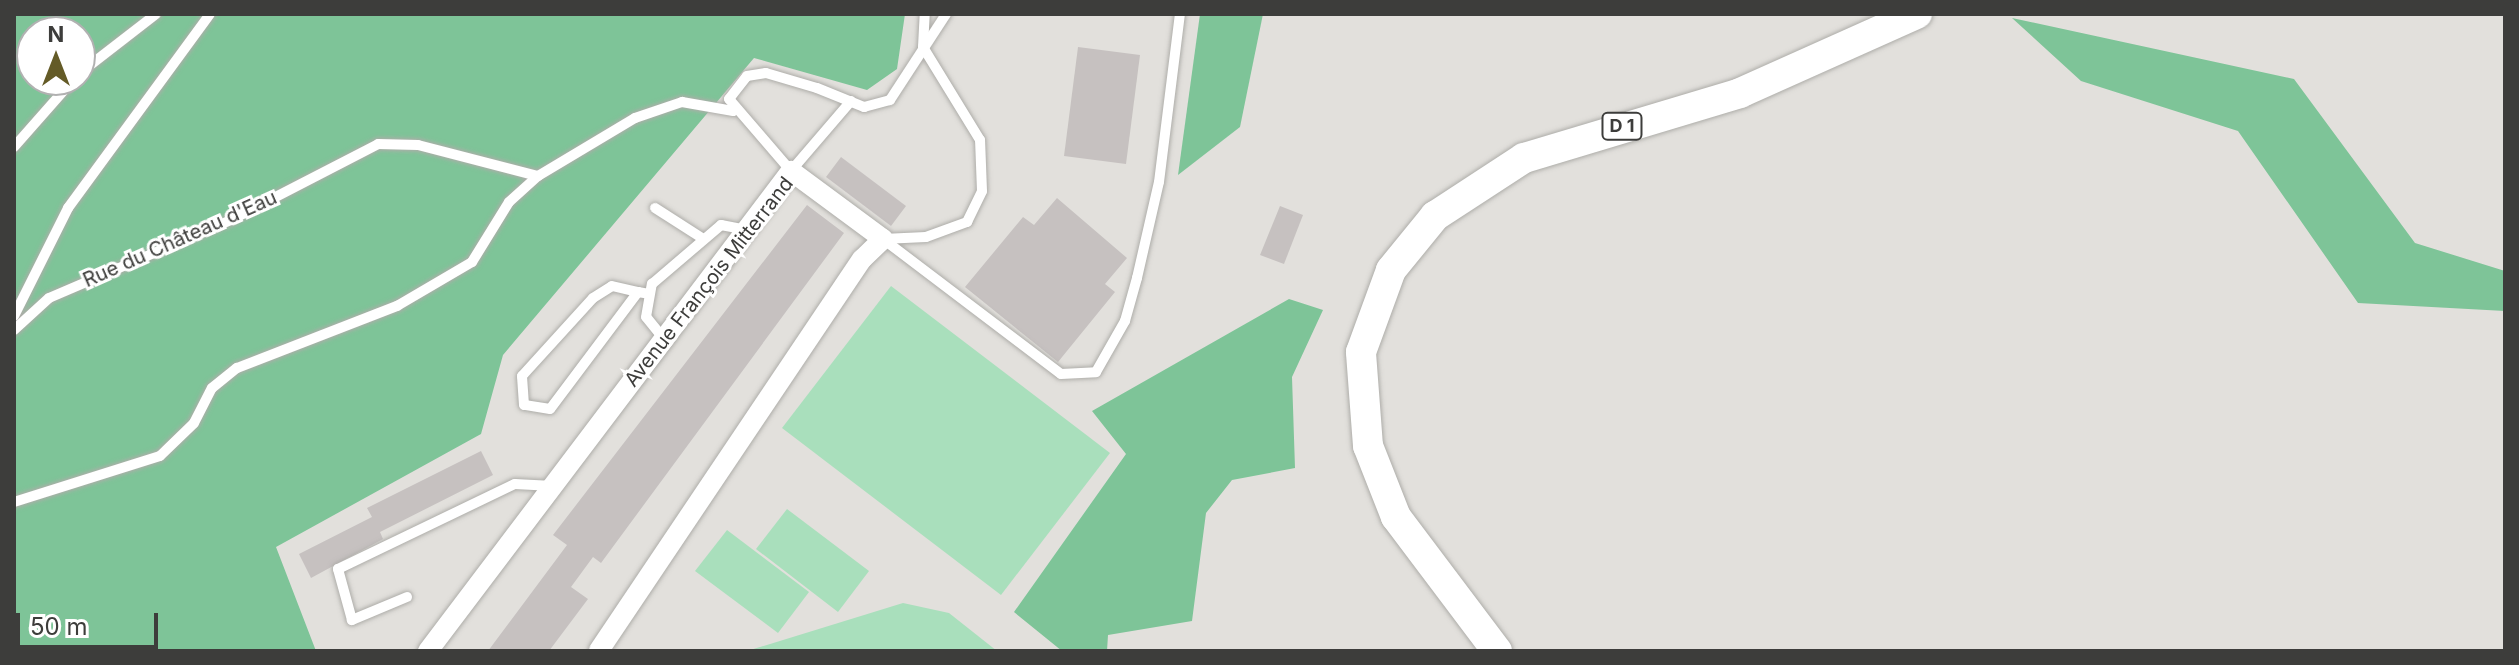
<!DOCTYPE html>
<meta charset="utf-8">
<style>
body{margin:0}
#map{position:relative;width:2519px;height:665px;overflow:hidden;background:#e2e0dc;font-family:Inter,sans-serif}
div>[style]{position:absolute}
.green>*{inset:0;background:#a9dfbc}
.forest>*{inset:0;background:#7ec498}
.building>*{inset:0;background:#c6c1c0}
.roads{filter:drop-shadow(0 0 2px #aeada9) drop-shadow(0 0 2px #aeada9)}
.lane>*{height:10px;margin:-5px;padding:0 5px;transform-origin:5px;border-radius:5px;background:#fff}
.street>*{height:20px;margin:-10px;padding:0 10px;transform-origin:10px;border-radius:10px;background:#fff}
.primary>*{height:30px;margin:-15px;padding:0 15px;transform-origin:15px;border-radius:15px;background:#fff}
span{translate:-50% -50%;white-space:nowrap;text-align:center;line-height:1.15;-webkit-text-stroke:6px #fff;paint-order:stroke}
.shield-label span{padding:2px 6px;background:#fff;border:2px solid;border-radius:6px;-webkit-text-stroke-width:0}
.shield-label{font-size:18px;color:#3d3d3b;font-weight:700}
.street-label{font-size:20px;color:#3d3d3b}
.frame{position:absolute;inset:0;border:16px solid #3d3d3b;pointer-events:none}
.north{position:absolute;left:16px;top:16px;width:80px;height:80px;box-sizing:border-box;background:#fff;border:2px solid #b1b1b1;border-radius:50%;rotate:0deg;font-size:22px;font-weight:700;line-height:32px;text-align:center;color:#3d3d3b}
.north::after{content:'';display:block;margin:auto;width:28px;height:36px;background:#645b27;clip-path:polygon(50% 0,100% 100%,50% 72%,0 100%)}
.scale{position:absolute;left:16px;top:613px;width:142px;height:36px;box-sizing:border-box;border:4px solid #3d3d3b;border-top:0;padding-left:10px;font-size:24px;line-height:28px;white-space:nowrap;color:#3d3d3b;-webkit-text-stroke:6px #fff;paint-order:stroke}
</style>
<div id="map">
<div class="green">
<i style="clip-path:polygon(891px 286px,1110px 453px,1001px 595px,782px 428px)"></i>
<i style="clip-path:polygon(787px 509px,869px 571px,838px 612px,756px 549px)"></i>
<i style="clip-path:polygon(727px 530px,809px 592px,778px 633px,695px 571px)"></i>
<i style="clip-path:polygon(903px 603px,949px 613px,997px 651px,747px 651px)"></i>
</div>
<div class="forest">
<i style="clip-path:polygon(evenodd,14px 14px,905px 14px,897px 69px,867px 90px,754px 58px,503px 355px,481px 434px,276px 547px,316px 651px,14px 651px,14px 14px,32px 32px,80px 32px,80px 80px,32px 80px,32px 32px)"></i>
<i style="clip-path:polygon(1200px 14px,1263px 14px,1240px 127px,1178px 175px)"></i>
<i style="clip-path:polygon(2012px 18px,2294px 79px,2415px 243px,2505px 271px,2505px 311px,2358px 303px,2238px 131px,2081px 81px)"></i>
<i style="clip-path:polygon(1289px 299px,1323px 310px,1292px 377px,1295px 468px,1232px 480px,1206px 513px,1192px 621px,1108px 635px,1107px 651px,1062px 651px,1014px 612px,1126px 454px,1092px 411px)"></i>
</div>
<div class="building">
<i style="clip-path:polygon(1078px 47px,1140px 55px,1126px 164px,1064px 156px)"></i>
<i style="clip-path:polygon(841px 157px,906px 206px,891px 226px,826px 177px)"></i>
<i style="clip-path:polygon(1057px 198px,1127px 258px,1105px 284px,1115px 292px,1058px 362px,965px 287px,1023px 217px,1034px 225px)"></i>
<i style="clip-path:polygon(807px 205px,844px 233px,601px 563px,593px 557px,571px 587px,588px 599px,549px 651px,488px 651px,567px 545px,553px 535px)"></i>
<i style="clip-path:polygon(1280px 206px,1303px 215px,1284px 264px,1260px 255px)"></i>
<i style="clip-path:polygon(481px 451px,493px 475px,380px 532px,383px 539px,311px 578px,299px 554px,372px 517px,367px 508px)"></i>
</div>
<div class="roads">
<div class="lane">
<i style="left:80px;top:73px;width:96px;rotate:-37.8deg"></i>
<i style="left:851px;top:101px;width:92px;rotate:130.6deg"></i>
<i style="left:791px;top:171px;width:95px;rotate:-130.7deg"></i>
<i style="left:729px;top:99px;width:29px;rotate:-52deg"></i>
<i style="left:747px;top:76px;width:19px;rotate:-9deg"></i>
<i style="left:766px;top:73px;width:53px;rotate:16.4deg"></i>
<i style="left:817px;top:88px;width:51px;rotate:22deg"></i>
<i style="left:864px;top:107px;width:27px;rotate:-15deg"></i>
<i style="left:890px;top:100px;width:103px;rotate:-56.9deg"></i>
<i style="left:14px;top:147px;width:89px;rotate:-48.6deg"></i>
<i style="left:655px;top:208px;width:56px;rotate:32.6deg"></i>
<i style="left:883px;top:239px;width:223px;rotate:37.2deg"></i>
<i style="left:1061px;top:374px;width:35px;rotate:-3deg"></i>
<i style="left:1096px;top:372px;width:59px;rotate:-60.4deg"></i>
<i style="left:1125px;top:321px;width:45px;rotate:-74.4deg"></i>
<i style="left:1137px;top:278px;width:98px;rotate:-77.1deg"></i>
<i style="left:1159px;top:182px;width:169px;rotate:-82.9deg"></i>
<i style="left:883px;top:239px;width:43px;rotate:-2.7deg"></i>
<i style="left:926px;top:237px;width:44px;rotate:-20.1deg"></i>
<i style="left:967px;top:222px;width:34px;rotate:-64deg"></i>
<i style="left:982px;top:191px;width:51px;rotate:-92.2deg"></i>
<i style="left:980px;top:140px;width:109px;rotate:-121.5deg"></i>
<i style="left:923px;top:47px;width:33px;rotate:-87deg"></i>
<i style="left:638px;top:292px;width:146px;rotate:126.9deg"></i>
<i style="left:550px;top:409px;width:26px;rotate:-171deg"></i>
<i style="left:524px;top:405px;width:29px;rotate:-94deg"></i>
<i style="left:522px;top:376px;width:105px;rotate:-47.7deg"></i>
<i style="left:593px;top:298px;width:22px;rotate:-32deg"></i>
<i style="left:612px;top:286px;width:27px;rotate:13deg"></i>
<i style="left:638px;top:292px;width:11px;rotate:10deg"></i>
<i style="left:14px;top:316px;width:121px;rotate:-63.4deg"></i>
<i style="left:68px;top:208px;width:240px;rotate:-53.8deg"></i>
<i style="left:14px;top:330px;width:47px;rotate:-42.4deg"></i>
<i style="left:49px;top:298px;width:198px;rotate:-23.2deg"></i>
<i style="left:231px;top:220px;width:165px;rotate:-27.3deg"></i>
<i style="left:378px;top:144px;width:40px;rotate:1.4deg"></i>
<i style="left:418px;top:145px;width:124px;rotate:14.5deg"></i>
<i style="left:664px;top:339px;width:28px;rotate:-129deg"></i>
<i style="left:646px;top:317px;width:34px;rotate:-80deg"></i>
<i style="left:652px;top:284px;width:91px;rotate:-40.5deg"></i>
<i style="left:721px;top:225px;width:26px;rotate:11deg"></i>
<i style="left:14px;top:502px;width:153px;rotate:-17.5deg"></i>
<i style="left:160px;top:456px;width:47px;rotate:-44.1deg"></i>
<i style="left:194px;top:423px;width:39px;rotate:-63deg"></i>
<i style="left:212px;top:388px;width:32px;rotate:-39deg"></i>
<i style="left:237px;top:368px;width:172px;rotate:-21.2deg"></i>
<i style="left:397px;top:306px;width:87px;rotate:-30.4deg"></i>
<i style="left:472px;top:262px;width:70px;rotate:-58.3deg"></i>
<i style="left:509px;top:202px;width:39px;rotate:-42deg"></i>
<i style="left:538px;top:176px;width:113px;rotate:-30.9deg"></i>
<i style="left:635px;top:118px;width:50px;rotate:-18.8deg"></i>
<i style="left:682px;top:102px;width:52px;rotate:10deg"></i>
<i style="left:407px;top:597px;width:60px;rotate:157.3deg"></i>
<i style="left:352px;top:620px;width:53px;rotate:-105.4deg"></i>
<i style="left:338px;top:569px;width:196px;rotate:-25.7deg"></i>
<i style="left:515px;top:484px;width:38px;rotate:3deg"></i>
</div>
<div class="street">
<i style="left:428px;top:651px;width:602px;rotate:-52.9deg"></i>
<i style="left:791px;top:171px;width:114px;rotate:36.5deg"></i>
<i style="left:883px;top:239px;width:29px;rotate:136deg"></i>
<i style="left:862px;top:259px;width:472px;rotate:123.9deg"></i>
</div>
<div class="primary">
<i style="left:1497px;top:651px;width:168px;rotate:-127deg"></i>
<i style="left:1396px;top:517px;width:76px;rotate:-111.5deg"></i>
<i style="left:1368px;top:446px;width:94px;rotate:-94.3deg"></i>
<i style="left:1361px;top:352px;width:87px;rotate:-69.9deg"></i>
<i style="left:1391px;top:270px;width:70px;rotate:-50.8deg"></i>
<i style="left:1435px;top:216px;width:106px;rotate:-33.1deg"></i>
<i style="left:1524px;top:158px;width:226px;rotate:-16.7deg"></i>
<i style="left:1740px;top:93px;width:194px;rotate:-24.1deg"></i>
</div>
</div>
<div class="shield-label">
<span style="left:1622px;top:126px">D 1</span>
</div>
<div class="street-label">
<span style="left:180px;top:239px;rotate:-24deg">Rue du Château d'Eau</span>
<span style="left:709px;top:282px;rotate:-52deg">Avenue François Mitterrand</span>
</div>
<div class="frame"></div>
<div class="north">N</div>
<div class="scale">50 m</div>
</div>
